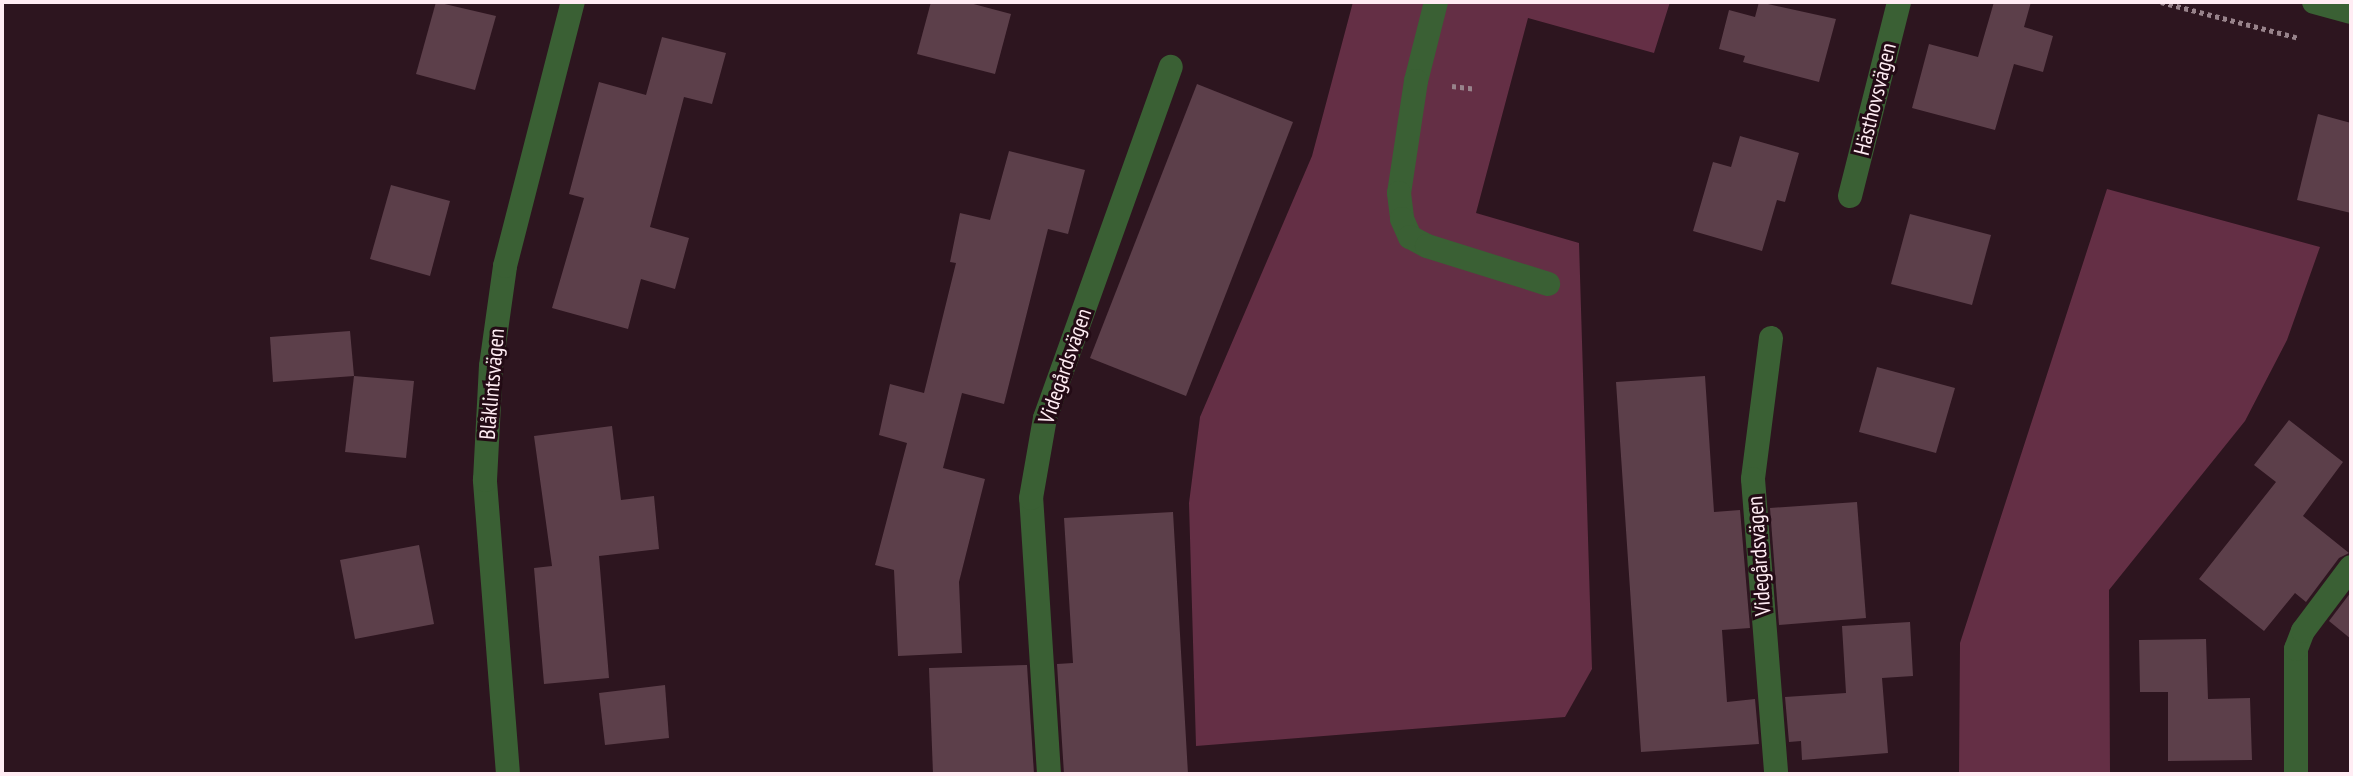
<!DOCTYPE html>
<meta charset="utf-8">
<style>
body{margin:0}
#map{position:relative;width:2353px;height:776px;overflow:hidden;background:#2d151f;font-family:"PT Sans Narrow",sans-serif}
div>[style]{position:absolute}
.green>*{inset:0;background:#642f45}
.building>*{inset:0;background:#5c3f4a}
.path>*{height:5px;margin-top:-2.5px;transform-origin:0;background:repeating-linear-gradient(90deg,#98838b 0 4px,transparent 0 8px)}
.minor>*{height:24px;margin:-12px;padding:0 12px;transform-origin:12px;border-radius:12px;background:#3a6034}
span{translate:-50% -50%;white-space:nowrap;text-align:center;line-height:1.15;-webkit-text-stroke:6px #230b15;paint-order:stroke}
.street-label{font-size:22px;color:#ffecf3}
.frame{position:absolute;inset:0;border:4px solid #ffecf3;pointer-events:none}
</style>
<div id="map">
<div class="green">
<i style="clip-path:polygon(1353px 2px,1670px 2px,1654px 53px,1528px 18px,1476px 213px,1579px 243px,1592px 669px,1565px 717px,1196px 746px,1189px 503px,1200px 417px,1312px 156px)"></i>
<i style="clip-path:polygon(2107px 189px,2320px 247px,2287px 340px,2245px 421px,2109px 590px,2110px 774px,1959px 774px,1960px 643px)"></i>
</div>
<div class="building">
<i style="clip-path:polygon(436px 2px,496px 16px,475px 90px,416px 74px)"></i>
<i style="clip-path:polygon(931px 2px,966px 2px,1011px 14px,995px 74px,917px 54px)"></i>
<i style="clip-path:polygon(1759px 2px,1836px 19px,1819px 82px,1743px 62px,1745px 56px,1719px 49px,1729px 10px,1755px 17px)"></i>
<i style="clip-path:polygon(1994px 2px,2031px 2px,2024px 27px,2053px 36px,2043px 72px,2014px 64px,1995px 130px,1912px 108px,1929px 44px,1978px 57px)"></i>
<i style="clip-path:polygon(662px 37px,726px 53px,712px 104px,684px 97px,650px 227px,689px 238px,675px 289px,641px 279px,628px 329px,552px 308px,584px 198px,569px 194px,599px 82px,646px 95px)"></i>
<i style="clip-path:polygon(1197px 84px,1293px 122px,1186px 396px,1090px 358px)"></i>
<i style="clip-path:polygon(2318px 114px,2351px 123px,2351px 213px,2297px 200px)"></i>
<i style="clip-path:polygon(1740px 136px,1799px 153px,1785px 202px,1777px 200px,1762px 251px,1693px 231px,1713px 162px,1731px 167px)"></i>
<i style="clip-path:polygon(1009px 151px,1085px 170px,1068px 234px,1048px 229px,1004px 404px,962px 393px,943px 468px,985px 479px,959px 582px,962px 653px,898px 656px,894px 570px,875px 565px,907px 443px,879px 435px,890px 384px,924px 393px,956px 263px,950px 262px,960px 213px,990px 220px)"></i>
<i style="clip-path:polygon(391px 185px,450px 201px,430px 276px,370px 259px)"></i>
<i style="clip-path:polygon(1910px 214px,1991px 235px,1972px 305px,1891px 284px)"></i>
<i style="clip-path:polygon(350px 331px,354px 376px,273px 382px,270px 337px)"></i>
<i style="clip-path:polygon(1877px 367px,1955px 388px,1936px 453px,1859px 432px)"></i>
<i style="clip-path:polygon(354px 376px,414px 381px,406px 458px,345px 452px)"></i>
<i style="clip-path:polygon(1705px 376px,1714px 512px,1740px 510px,1750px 628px,1722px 630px,1727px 702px,1755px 699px,1759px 744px,1641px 752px,1616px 382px)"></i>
<i style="clip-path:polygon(2289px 420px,2343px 462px,2303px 516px,2349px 553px,2339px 558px,2306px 602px,2295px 593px,2264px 631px,2199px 579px,2276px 482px,2254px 465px)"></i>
<i style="clip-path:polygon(612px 426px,621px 500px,654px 496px,659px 549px,599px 556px,609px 678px,544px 684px,534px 568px,552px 566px,534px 436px)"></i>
<i style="clip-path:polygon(1857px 502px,1866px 618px,1779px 625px,1770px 508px)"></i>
<i style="clip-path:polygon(1173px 512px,1188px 774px,1064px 774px,1057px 664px,1073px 663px,1064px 518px)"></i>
<i style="clip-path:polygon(419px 545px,434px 624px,355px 639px,340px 560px)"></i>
<i style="clip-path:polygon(2351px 592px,2351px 639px,2329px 621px)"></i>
<i style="clip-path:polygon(1910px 622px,1913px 676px,1882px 678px,1888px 753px,1802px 760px,1801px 741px,1789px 742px,1785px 697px,1846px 693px,1842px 626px)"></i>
<i style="clip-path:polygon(2206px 639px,2208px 699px,2250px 698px,2252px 760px,2168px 761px,2168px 692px,2140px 692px,2139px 640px)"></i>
<i style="clip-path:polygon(1027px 665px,1034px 774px,933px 774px,929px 668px)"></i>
<i style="clip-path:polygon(665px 685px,669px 738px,605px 745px,599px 693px)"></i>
</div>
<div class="path">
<i style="left:2161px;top:2px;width:143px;rotate:14.6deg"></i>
<i style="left:1452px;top:86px;width:23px;rotate:7deg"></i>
</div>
<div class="minor">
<i style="left:1436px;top:2px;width:81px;rotate:104.2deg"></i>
<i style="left:1416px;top:81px;width:113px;rotate:98.6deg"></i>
<i style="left:1399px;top:193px;width:26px;rotate:83deg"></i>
<i style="left:1402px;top:219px;width:20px;rotate:66deg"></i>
<i style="left:1410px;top:237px;width:19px;rotate:28deg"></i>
<i style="left:1427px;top:246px;width:127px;rotate:17.4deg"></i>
<i style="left:2314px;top:2px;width:38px;rotate:15deg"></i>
<i style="left:1850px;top:196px;width:200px;rotate:-75.8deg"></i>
<i style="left:1771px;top:338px;width:142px;rotate:97.3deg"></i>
<i style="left:1753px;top:479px;width:296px;rotate:85.5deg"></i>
<i style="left:508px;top:774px;width:295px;rotate:-94.5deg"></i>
<i style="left:485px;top:480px;width:114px;rotate:-87deg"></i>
<i style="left:491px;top:366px;width:101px;rotate:-82deg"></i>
<i style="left:505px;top:266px;width:273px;rotate:-75.6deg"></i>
<i style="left:1049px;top:774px;width:277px;rotate:-93.7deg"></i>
<i style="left:1031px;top:498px;width:81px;rotate:-80.1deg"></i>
<i style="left:1045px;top:418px;width:373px;rotate:-70.3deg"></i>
<i style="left:2296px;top:774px;width:125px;rotate:-90deg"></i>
<i style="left:2296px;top:649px;width:19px;rotate:-69deg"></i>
<i style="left:2303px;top:631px;width:80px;rotate:-53.1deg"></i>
</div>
<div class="street-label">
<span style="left:1875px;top:99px;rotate:-76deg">Hästhovsvägen</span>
<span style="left:1065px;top:366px;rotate:-71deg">Videgårdsvägen</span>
<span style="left:492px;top:384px;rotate:-85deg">Blåklintsvägen</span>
<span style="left:1759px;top:556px;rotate:-94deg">Videgårdsvägen</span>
</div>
<div class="frame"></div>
</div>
